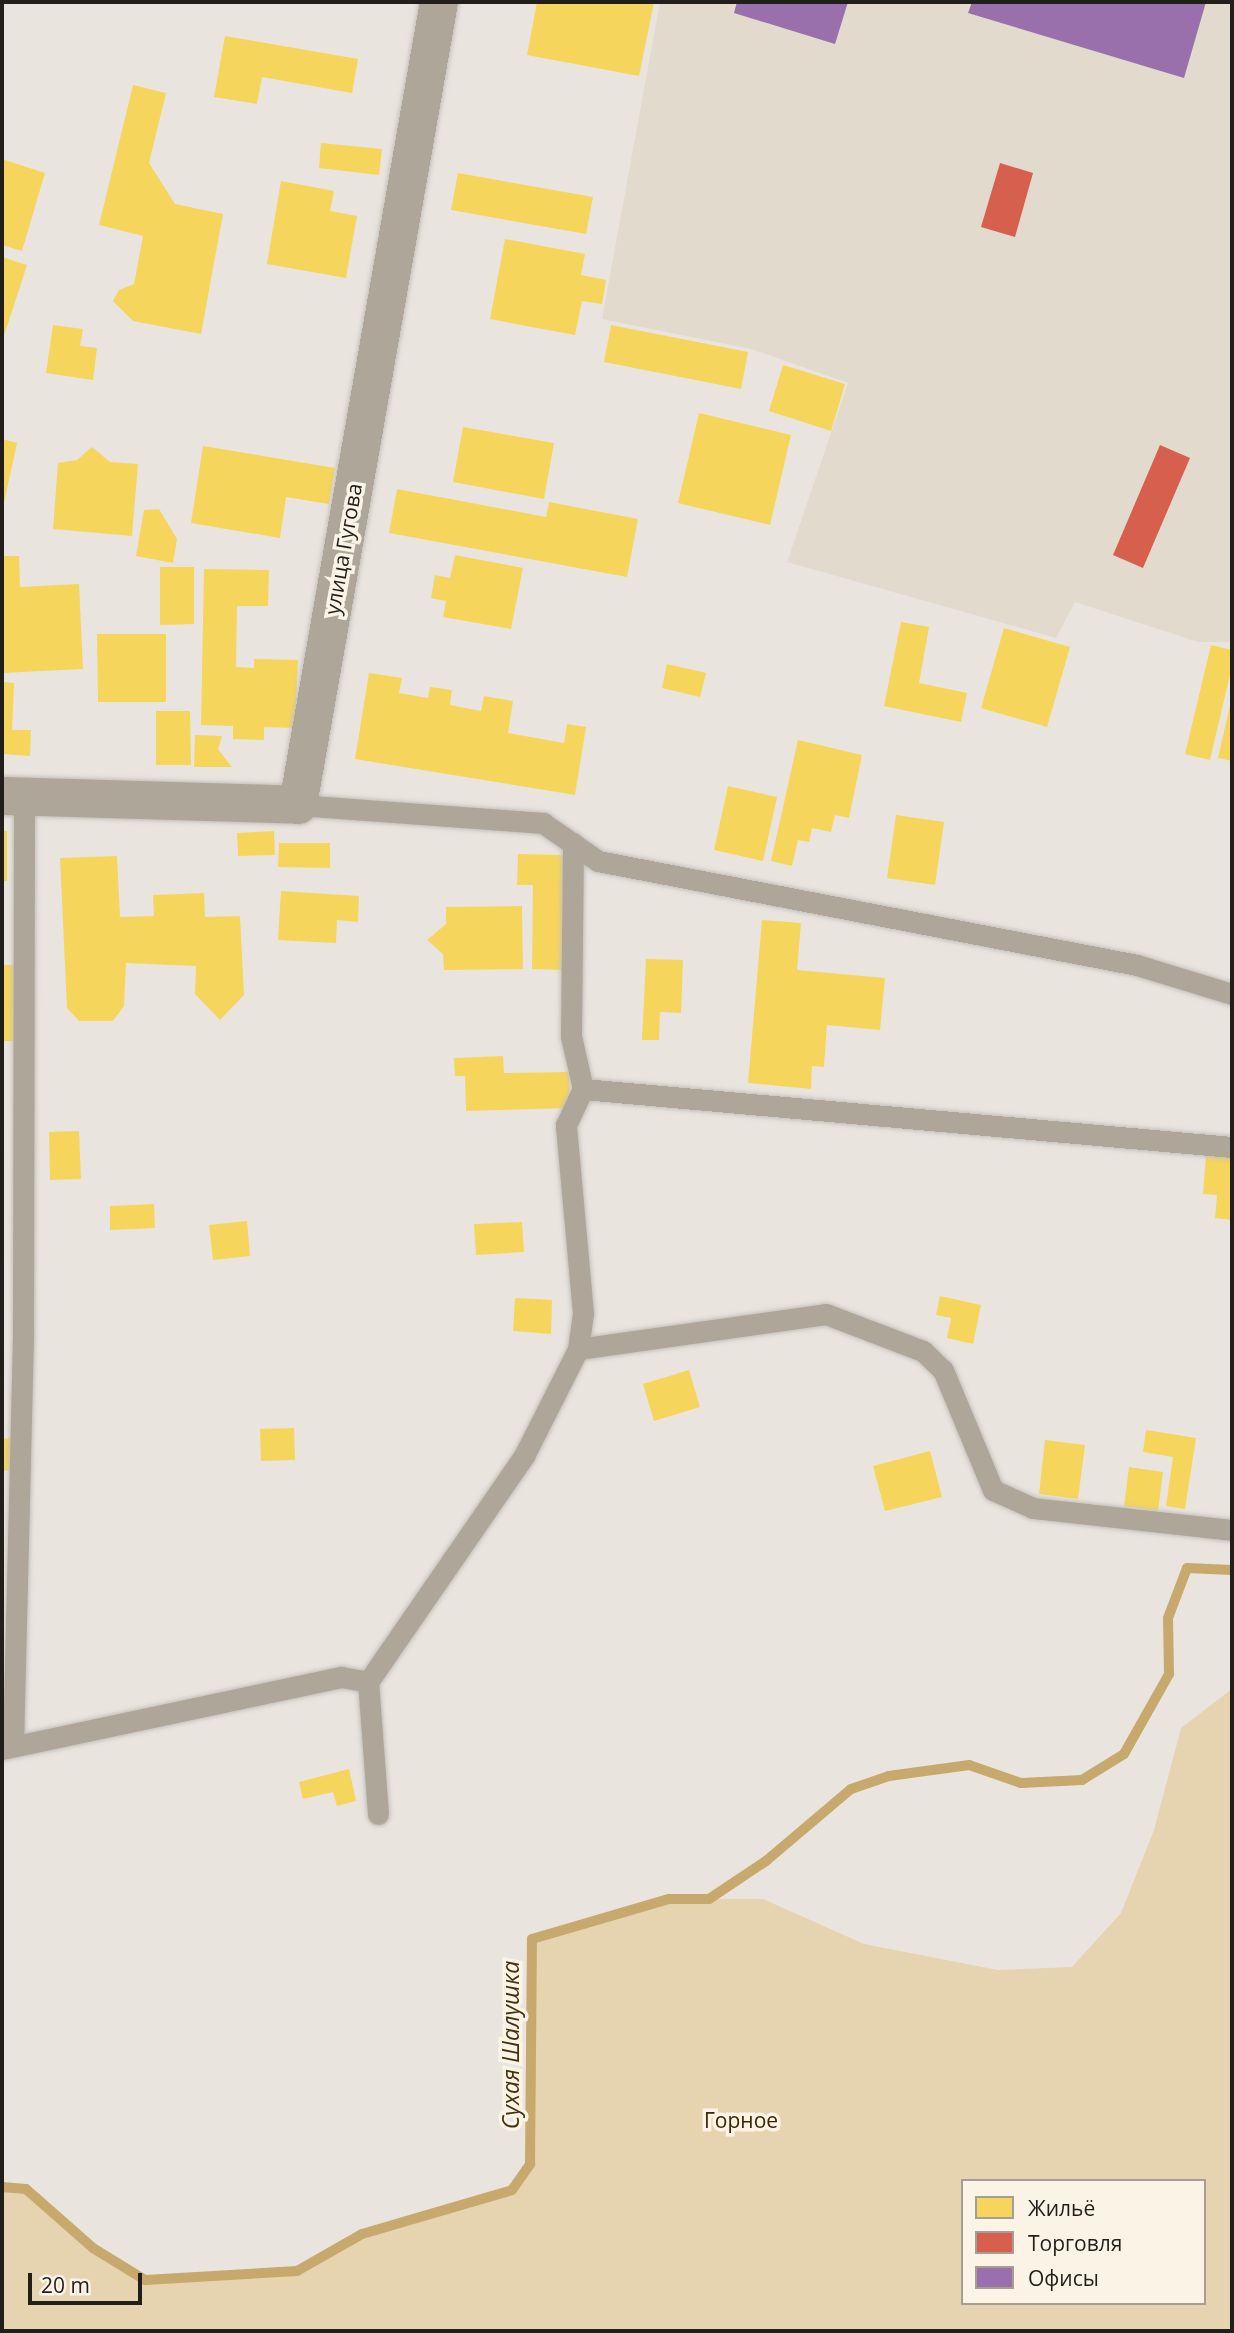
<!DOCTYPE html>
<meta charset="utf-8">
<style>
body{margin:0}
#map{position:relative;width:1234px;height:2333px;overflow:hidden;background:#e9e5de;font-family:"Open Sans",sans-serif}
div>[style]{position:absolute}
.built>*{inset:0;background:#e2dacd}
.green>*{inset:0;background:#e6d3b0}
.homes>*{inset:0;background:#f6d55c}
.shops>*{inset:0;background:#d6604d}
.offices>*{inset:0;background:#9970ab}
.stream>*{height:10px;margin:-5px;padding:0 5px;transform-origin:5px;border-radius:5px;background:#c7a96d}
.roads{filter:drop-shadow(0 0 2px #c4c1bc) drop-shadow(0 0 2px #c4c1bc)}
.service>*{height:21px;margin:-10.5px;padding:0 10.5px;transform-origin:10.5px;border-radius:10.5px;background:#aea698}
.minor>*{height:38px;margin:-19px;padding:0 19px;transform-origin:19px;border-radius:19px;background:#aea698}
span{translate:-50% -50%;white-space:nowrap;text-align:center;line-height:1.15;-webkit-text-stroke:7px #fbf3e6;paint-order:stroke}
.street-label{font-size:21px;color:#221f1b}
.park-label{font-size:21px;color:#382702}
.water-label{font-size:23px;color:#42310d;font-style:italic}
.frame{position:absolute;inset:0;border:4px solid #221f1b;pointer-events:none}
.legend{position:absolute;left:961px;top:2179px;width:245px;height:126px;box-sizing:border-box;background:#fbf3e6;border:2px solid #a49e95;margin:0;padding:9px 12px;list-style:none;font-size:21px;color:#221f1b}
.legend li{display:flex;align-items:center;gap:14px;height:35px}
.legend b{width:35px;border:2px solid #a49e95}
.scale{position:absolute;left:28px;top:2273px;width:114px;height:32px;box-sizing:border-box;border:4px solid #221f1b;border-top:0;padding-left:9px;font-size:21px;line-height:24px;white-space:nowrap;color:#221f1b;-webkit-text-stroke:5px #fbf3e6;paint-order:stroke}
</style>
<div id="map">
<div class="built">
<i style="clip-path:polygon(660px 2px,1232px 2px,1232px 642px,1198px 642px,1075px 602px,1056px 638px,787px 562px,848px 383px,751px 349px,602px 319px)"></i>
</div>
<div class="green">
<i style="clip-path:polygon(evenodd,1232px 1689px,1232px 2331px,2px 2331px,2px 2187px,26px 2189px,93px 2248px,146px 2280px,297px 2271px,362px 2234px,512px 2190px,530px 2164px,532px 1939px,594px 1918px,669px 1899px,763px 1899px,864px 1944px,998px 1970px,1072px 1967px,1121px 1913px,1154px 1830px,1181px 1728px,1232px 1689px,963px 2181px,1204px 2181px,1204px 2303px,963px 2303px,963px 2181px)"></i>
</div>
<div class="homes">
<i style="clip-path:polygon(537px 2px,654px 2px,639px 76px,527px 55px)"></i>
<i style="clip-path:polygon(225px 36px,358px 59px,352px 93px,262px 77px,257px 104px,214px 97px)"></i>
<i style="clip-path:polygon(133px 85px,166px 93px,149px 163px,175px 204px,223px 214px,201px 334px,133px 321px,113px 301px,119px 290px,134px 284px,143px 236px,99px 225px)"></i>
<i style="clip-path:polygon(321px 143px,382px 149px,379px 175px,319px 168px)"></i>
<i style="clip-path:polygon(2px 159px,45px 173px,22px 251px,2px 245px)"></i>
<i style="clip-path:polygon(458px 173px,593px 197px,586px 234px,451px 210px)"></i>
<i style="clip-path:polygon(281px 181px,334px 191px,330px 211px,357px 216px,346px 278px,267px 264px)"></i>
<i style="clip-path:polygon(505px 239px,585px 254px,581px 275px,606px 280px,602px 304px,582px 301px,575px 335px,490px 319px)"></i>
<i style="clip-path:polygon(2px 257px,27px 265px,2px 342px)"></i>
<i style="clip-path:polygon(53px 325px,83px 329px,80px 346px,97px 348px,93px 380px,46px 373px)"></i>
<i style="clip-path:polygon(611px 325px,748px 352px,741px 389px,604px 362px)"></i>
<i style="clip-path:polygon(783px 365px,845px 384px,831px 431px,769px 411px)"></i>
<i style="clip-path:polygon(699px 413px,791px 435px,770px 525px,678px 503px)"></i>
<i style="clip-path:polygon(463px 427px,554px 443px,544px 499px,453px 482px)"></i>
<i style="clip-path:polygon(2px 439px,17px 443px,3px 507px,2px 507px)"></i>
<i style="clip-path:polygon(203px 446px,335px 468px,329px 504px,286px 497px,280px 538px,191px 523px)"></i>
<i style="clip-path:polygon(92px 447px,110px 462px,138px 464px,132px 536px,53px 529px,58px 463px,77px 460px)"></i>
<i style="clip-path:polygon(397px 489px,546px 517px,549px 502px,638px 519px,627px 577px,389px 533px)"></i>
<i style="clip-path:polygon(159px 509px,177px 539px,173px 563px,136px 556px,144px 510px)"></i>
<i style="clip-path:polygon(455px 555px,523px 568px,511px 629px,443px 617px,446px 601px,431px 598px,435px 575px,450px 578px)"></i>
<i style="clip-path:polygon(2px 556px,19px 556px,20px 587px,79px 584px,83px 669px,2px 673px)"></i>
<i style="clip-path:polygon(160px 567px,194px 567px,194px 624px,160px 625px)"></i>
<i style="clip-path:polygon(204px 569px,269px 570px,268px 606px,237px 606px,236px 667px,254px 668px,254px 659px,298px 660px,295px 728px,264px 727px,264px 740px,233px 739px,233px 726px,201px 725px)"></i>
<i style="clip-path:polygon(901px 622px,929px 627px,919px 683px,967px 693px,961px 722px,884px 706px)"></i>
<i style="clip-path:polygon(1004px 628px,1070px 647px,1047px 727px,981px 708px)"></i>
<i style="clip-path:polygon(97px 634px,166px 634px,166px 702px,98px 702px)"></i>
<i style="clip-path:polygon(1211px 645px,1232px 650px,1232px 666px,1210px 760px,1185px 754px)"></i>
<i style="clip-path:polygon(667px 664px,706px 673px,700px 697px,662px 688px)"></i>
<i style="clip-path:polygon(369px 673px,402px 678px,399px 693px,428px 698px,430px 687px,452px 690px,450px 705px,481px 711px,484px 696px,513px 701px,508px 733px,564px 743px,567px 724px,586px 727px,575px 795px,355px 759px)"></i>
<i style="clip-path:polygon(2px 682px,14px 683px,12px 730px,31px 730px,30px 756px,2px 754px)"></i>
<i style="clip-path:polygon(1231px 701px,1232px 701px,1232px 761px,1218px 758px)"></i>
<i style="clip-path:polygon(156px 711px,190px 711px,191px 765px,156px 765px)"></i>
<i style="clip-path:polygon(195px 735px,222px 736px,218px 749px,232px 767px,194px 767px)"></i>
<i style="clip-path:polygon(798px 740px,862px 755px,849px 818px,835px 815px,831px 832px,812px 828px,809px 842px,798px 840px,792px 866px,771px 861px)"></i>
<i style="clip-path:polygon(728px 786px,777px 797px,763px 861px,714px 850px)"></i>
<i style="clip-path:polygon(896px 815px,944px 822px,935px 885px,887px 878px)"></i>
<i style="clip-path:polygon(2px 831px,7px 831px,7px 881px,2px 881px)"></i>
<i style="clip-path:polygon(274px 831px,275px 855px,238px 856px,237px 833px)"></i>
<i style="clip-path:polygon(279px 843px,330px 843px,330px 868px,278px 867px)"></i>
<i style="clip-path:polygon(518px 854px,563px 855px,562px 970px,532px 969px,533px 885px,517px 885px)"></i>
<i style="clip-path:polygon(117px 856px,120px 917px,154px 916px,153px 895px,204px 893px,205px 917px,240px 916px,244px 995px,220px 1020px,195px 994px,196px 966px,126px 963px,124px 1006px,113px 1021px,79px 1021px,67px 1008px,60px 858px)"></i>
<i style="clip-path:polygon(281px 891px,359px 896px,358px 922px,337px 920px,336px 943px,278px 940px)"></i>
<i style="clip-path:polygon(522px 906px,523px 969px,444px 970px,443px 954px,427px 940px,446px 924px,446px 907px)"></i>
<i style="clip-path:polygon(762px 920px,801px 923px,797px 970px,885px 978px,880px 1030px,827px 1025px,824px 1067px,812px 1066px,811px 1089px,748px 1083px)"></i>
<i style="clip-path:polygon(646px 959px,683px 960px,681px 1013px,660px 1012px,659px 1040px,642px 1040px)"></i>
<i style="clip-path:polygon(2px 965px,17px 965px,19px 1041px,2px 1041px)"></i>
<i style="clip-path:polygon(503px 1056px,504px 1073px,569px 1072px,570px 1108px,466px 1111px,465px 1076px,455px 1076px,454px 1058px)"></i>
<i style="clip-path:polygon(79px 1131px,81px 1179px,50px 1180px,49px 1132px)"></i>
<i style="clip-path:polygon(1206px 1154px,1232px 1156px,1232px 1220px,1215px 1218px,1217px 1195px,1203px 1194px)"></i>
<i style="clip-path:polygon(154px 1204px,155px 1228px,110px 1230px,110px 1206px)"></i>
<i style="clip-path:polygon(247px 1221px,250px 1256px,213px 1260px,209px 1225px)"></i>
<i style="clip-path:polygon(522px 1222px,524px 1252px,476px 1255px,474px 1224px)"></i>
<i style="clip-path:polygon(940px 1296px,981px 1305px,973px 1344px,947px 1338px,951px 1318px,936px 1315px)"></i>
<i style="clip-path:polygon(515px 1298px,552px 1300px,551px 1334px,513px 1331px)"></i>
<i style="clip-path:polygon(689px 1370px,700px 1407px,654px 1421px,643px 1384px)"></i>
<i style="clip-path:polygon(294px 1428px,295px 1460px,261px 1461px,260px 1429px)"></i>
<i style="clip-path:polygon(1146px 1430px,1196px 1438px,1185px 1509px,1166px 1506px,1173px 1457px,1143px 1452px)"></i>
<i style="clip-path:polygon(12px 1438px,15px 1470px,2px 1471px,2px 1439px)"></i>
<i style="clip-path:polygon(1045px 1440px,1085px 1445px,1078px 1499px,1039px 1494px)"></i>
<i style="clip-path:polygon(930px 1451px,942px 1497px,885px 1511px,873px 1466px)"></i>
<i style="clip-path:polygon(1129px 1467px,1163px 1472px,1158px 1511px,1124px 1506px)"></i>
<i style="clip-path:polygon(349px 1769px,356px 1801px,337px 1806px,333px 1792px,303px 1799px,299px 1782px)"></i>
</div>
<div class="shops">
<i style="clip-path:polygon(1000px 163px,1033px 173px,1015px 237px,981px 227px)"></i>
<i style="clip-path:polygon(1160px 445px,1190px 458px,1143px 568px,1113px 555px)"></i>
</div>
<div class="offices">
<i style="clip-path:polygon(737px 2px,848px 2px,835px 44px,734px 13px)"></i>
<i style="clip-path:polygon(972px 2px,1206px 2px,1184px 78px,968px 13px)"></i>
</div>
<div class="stream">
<i style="left:2px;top:2187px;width:24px;rotate:5deg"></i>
<i style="left:26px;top:2189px;width:89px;rotate:41.4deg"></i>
<i style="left:93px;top:2248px;width:61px;rotate:31.6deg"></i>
<i style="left:145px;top:2280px;width:152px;rotate:-3.4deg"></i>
<i style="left:297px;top:2271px;width:75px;rotate:-29.6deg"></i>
<i style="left:362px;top:2234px;width:156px;rotate:-16.3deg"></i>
<i style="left:512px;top:2190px;width:32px;rotate:-55deg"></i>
<i style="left:530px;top:2164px;width:225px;rotate:-89.5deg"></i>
<i style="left:532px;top:1939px;width:143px;rotate:-16.3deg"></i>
<i style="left:669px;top:1899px;width:40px"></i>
<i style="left:709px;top:1899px;width:69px;rotate:-33.7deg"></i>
<i style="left:766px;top:1861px;width:111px;rotate:-40.3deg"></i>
<i style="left:851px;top:1789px;width:40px;rotate:-18.9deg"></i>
<i style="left:889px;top:1776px;width:81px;rotate:-7.8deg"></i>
<i style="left:969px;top:1765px;width:55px;rotate:19.1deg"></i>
<i style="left:1021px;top:1783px;width:61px;rotate:-2.8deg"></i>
<i style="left:1082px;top:1780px;width:49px;rotate:-31.8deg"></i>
<i style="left:1124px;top:1754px;width:92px;rotate:-60.6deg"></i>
<i style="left:1169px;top:1674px;width:56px;rotate:-91deg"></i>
<i style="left:1168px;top:1618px;width:53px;rotate:-69.2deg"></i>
<i style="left:1187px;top:1568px;width:45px;rotate:2.5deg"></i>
</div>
<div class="roads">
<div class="service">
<i style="left:298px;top:805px;width:246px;rotate:4.2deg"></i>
<i style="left:543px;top:823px;width:67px;rotate:34.6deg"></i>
<i style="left:598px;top:861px;width:549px;rotate:10.92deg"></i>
<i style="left:1137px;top:965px;width:99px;rotate:17deg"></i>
<i style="left:583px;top:1089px;width:652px;rotate:5.11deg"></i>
<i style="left:578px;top:1349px;width:250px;rotate:-8deg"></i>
<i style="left:826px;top:1314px;width:104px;rotate:20.9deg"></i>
<i style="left:923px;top:1351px;width:28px;rotate:44deg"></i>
<i style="left:943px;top:1370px;width:130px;rotate:67.4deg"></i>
<i style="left:993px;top:1490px;width:44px;rotate:24.2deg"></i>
<i style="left:1033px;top:1508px;width:200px;rotate:6.3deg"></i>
<i style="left:13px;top:1746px;width:415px;rotate:-88.6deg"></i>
<i style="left:23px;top:1331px;width:534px;rotate:-89.89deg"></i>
<i style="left:2px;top:1749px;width:347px;rotate:-12deg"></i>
<i style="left:341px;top:1677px;width:27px;rotate:10deg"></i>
<i style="left:378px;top:1814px;width:132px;rotate:-94.3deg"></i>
<i style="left:368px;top:1682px;width:275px;rotate:-55.4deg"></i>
<i style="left:524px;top:1456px;width:120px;rotate:-63.2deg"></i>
<i style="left:578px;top:1349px;width:36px;rotate:-82deg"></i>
<i style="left:583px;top:1313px;width:189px;rotate:-95.2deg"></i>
<i style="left:566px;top:1125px;width:40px;rotate:-65deg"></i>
<i style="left:583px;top:1089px;width:54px;rotate:-102.8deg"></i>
<i style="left:571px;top:1036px;width:193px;rotate:-89.4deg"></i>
</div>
<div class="minor">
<i style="left:2px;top:796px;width:296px;rotate:1.7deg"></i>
<i style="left:298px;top:805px;width:815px;rotate:-80.04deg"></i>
</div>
</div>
<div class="street-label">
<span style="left:343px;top:549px;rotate:-80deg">улица Гугова</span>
</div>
<div class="park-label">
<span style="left:741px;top:2120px">Горное</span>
</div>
<div class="water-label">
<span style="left:510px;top:2045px;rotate:-90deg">Сухая Шалушка</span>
</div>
<div class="frame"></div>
<ul class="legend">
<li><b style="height:19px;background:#f6d55c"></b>Жильё</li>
<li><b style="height:19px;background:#d6604d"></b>Торговля</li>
<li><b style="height:19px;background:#9970ab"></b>Офисы</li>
</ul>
<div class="scale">20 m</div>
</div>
